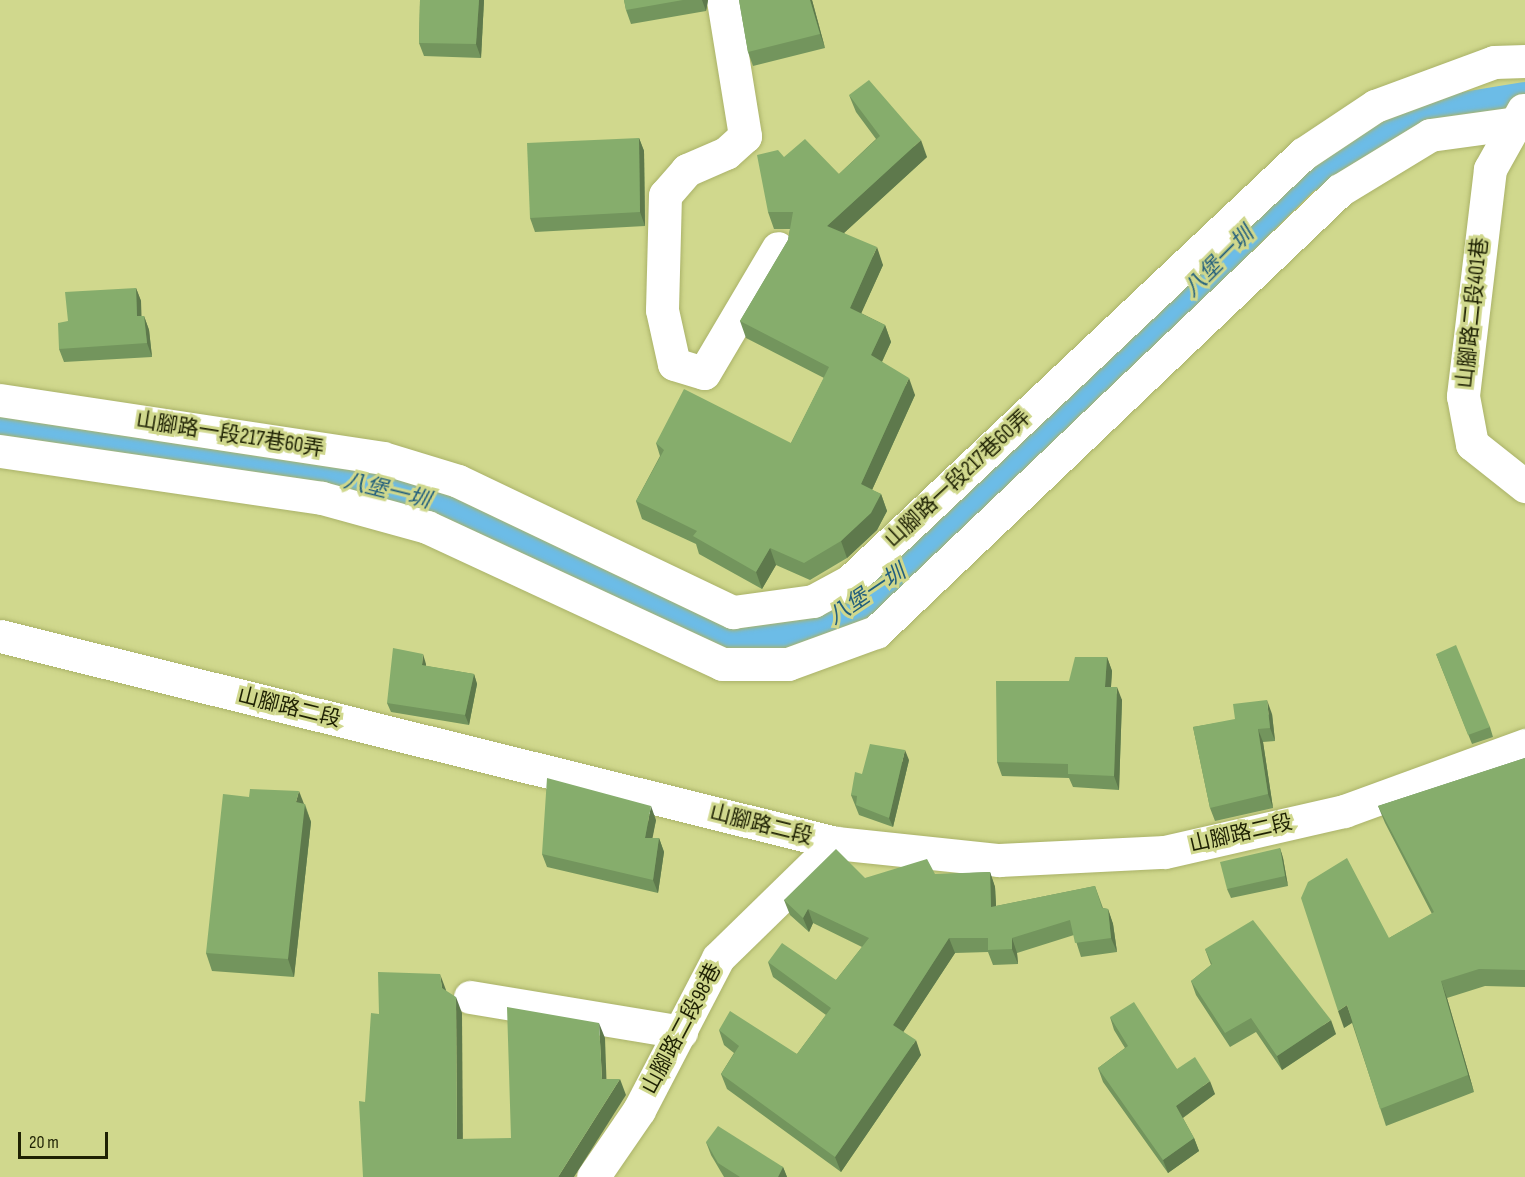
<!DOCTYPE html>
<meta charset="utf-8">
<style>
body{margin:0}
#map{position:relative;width:1525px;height:1177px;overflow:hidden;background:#d0d88d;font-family:"Sofia Sans Condensed","Noto Sans TC",sans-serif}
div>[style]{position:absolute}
.canal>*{height:32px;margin:-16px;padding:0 16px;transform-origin:16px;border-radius:16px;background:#6cbce7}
.roads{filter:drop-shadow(0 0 2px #aab268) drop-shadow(0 0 2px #aab268)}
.minor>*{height:33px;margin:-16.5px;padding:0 16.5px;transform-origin:16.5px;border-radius:16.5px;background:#fff}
.major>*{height:33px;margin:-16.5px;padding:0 16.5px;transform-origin:16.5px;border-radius:16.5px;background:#fff}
.wall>*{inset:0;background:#73955d}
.shaded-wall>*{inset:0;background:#5e794c}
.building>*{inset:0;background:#86ad6c}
span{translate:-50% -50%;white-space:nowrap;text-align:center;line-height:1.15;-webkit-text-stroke:6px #d0d88d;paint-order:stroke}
.street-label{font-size:21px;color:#1e2103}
.water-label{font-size:22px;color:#225f7d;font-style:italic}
.scale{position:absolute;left:18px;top:1132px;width:90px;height:27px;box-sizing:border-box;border:3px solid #1e2103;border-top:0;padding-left:8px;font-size:18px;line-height:21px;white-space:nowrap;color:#1e2103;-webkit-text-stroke:4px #d0d88d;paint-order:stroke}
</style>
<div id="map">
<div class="canal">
<i style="left:0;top:424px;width:389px;rotate:9.2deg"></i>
<i style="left:384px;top:486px;width:75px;rotate:17.9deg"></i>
<i style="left:455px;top:509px;width:288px;rotate:24.9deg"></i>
<i style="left:716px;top:630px;width:53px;rotate:8.7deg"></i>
<i style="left:768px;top:638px;width:67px;rotate:-13deg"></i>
<i style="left:833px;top:623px;width:75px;rotate:-34.1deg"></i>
<i style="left:895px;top:581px;width:574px;rotate:-44.58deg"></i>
<i style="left:1304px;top:178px;width:139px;rotate:-27.5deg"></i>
<i style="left:1427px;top:114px;width:99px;rotate:-9.3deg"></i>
</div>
<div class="roads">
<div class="minor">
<i style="left:723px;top:0;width:138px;rotate:80.8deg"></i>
<i style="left:745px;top:136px;width:25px;rotate:138deg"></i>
<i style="left:726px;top:153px;width:43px;rotate:156.4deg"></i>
<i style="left:687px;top:170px;width:33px;rotate:131deg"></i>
<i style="left:665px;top:195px;width:115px;rotate:91.5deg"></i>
<i style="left:662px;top:310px;width:55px;rotate:77.5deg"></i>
<i style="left:674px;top:364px;width:31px;rotate:17deg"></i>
<i style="left:704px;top:373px;width:145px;rotate:-59.4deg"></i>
<i style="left:1523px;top:110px;width:68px;rotate:119.2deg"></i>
<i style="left:1490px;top:169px;width:229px;rotate:96.8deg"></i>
<i style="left:1463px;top:396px;width:49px;rotate:79.4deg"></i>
<i style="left:1472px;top:444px;width:68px;rotate:38.4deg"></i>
<i style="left:0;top:400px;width:387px;rotate:8.6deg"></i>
<i style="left:383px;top:458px;width:78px;rotate:17deg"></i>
<i style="left:458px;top:481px;width:305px;rotate:25.5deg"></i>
<i style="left:733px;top:612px;width:81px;rotate:-7.8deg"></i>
<i style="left:813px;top:601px;width:42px;rotate:-28.4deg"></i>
<i style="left:850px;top:581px;width:623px;rotate:-43.31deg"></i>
<i style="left:1303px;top:154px;width:87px;rotate:-33.7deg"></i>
<i style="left:1375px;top:106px;width:127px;rotate:-20.3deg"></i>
<i style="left:1494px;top:62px;width:31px;rotate:-2deg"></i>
<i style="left:0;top:451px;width:325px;rotate:8.3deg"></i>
<i style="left:322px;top:498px;width:109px;rotate:15.4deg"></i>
<i style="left:427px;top:527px;width:325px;rotate:24.9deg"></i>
<i style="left:722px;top:664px;width:66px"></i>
<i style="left:788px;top:664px;width:94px;rotate:-20deg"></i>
<i style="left:876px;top:632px;width:641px;rotate:-43.61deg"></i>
<i style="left:1340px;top:190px;width:105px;rotate:-31.4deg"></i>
<i style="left:1430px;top:135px;width:96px;rotate:-7.8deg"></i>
<i style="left:470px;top:997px;width:214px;rotate:9.4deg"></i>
<i style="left:593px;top:1177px;width:81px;rotate:-55.5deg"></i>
<i style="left:639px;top:1110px;width:171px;rotate:-62.5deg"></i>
<i style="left:718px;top:958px;width:165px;rotate:-44.3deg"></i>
</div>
<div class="major">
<i style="left:0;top:636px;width:861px;rotate:13.91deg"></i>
<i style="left:836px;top:843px;width:164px;rotate:6deg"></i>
<i style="left:999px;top:860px;width:166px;rotate:-2.8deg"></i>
<i style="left:1165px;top:852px;width:184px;rotate:-12.9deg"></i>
<i style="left:1344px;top:811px;width:193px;rotate:-20deg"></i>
</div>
</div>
<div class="wall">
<i style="clip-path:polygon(420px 0,484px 0,481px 58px,424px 56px,419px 43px)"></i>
<i style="clip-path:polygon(624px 0,708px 0,706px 11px,631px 24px,626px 10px)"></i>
<i style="clip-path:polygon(739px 0,812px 0,825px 48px,753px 66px,748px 52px)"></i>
<i style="clip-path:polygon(849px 95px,927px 157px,844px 233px,883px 265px,861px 313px,885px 325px,891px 342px,882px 362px,915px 395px,872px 490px,881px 494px,887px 511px,877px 530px,847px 558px,810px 580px,776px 565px,762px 589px,699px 554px,696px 544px,642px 519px,636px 501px,660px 456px,656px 443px,791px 443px,824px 378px,746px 338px,740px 321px,788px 240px,790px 229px,774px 229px,768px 212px,784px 157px,839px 174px,876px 139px,856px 112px)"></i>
<i style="clip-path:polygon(639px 138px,644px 151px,645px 226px,535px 232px,530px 218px)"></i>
<i style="clip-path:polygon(136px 288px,141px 301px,141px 316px,144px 316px,149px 330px,152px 357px,64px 362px,59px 349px,68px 321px)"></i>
<i style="clip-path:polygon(1436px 654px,1490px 727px,1493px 737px,1472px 744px)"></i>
<i style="clip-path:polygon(1107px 657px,1112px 671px,1111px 687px,1122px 700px,1119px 790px,1073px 787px,1069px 778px,1002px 776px,997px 762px,1069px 681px)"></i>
<i style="clip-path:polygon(426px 664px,426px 666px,474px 674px,477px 684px,469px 725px,391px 712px,387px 703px)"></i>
<i style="clip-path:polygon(1272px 714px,1275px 741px,1263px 742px,1273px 808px,1215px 821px,1210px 808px,1193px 727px)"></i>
<i style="clip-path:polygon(1525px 758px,1525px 987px,1485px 986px,1447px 998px,1474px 1092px,1386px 1126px,1352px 1023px,1344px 1028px,1389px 938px,1432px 914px,1385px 823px,1378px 806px)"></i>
<i style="clip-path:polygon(909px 760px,893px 827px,859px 815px,851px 795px,862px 774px)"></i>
<i style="clip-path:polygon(303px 804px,305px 804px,311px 822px,294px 977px,212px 971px,206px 953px)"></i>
<i style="clip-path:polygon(656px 820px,652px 838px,659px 838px,664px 852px,658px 893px,547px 867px,542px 854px)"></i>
<i style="clip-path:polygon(1280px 848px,1283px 858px,1288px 886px,1231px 898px,1227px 889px)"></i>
<i style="clip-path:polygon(990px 872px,995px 887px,996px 906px,1095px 886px,1103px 908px,1108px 909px,1113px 924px,1117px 952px,1081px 957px,1074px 935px,1017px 953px,1018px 964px,993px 965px,988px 952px,955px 953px,903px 1032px,921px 1055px,841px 1172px,727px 1089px,721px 1074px,734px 1053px,724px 1045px,719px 1030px,797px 1054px,826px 1015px,773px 977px,768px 962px,836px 980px,862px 947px,813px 923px,809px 932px,790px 915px,784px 900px,865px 878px)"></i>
<i style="clip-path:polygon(1205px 949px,1336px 1034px,1282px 1070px,1256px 1032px,1230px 1047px,1196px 995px,1191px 981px,1211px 965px)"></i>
<i style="clip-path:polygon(1110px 1017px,1177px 1069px,1215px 1094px,1183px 1118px,1194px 1138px,1199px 1151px,1168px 1173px,1103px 1082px,1098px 1068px,1125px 1048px,1114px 1030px)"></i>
<i style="clip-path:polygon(706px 1142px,783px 1167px,787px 1177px,724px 1177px,711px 1155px)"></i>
</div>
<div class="shaded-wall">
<i style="clip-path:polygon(479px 0,484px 0,481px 58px,476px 44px)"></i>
<i style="clip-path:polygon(702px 0,708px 0,706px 11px)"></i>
<i style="clip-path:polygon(810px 0,812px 0,825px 48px,820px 34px)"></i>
<i style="clip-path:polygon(639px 138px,644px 151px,645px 226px,640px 212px)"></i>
<i style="clip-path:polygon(921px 140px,927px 157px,833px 243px,827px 226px)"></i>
<i style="clip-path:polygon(877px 247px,883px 265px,856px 325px,850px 308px)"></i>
<i style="clip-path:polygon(136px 288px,141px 301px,142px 330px,137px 316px)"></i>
<i style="clip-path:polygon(144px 316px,149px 330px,152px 357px,147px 343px)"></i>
<i style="clip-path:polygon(885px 325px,891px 342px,877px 372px,871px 355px)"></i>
<i style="clip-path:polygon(909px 378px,915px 395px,867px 501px,861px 484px)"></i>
<i style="clip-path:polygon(881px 494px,887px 511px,877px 530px,847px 558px,841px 541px)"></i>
<i style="clip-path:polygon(770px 548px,776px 565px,762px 589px,756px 572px)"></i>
<i style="clip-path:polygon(423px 654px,426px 664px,425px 675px,422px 665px)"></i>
<i style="clip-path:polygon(1107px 657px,1112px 671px,1110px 701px,1105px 687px)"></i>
<i style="clip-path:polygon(474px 674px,477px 684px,469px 725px,465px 715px)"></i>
<i style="clip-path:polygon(1117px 687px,1122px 700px,1119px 790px,1114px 776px)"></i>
<i style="clip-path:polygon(1267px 700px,1272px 714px,1275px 741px,1270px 728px)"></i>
<i style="clip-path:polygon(1258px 729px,1263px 742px,1273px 808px,1268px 794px)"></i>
<i style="clip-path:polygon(905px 750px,909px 760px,893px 827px,889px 818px)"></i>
<i style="clip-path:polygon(299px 791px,311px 822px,294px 977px,288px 959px,296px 802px)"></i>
<i style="clip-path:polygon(651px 806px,656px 820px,650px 851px,645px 838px)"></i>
<i style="clip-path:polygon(659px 838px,664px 852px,658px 893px,653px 880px)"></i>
<i style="clip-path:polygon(1280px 848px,1283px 858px,1288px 886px,1285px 876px)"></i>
<i style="clip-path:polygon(990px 872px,995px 887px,997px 922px,991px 907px)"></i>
<i style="clip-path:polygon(808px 909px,813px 923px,809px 932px,803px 918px)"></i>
<i style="clip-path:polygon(1108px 909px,1113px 924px,1117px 952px,1111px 938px)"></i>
<i style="clip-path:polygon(949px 938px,955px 953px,898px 1040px,893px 1025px)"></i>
<i style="clip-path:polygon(1012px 938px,1017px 953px,1018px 964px,1012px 949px)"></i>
<i style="clip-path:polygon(440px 974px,446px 990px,448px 1004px,442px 988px)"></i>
<i style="clip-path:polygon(1441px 981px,1447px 998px,1474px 1092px,1468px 1075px)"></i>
<i style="clip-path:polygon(456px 997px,462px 1013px,463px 1154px,457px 1139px)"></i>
<i style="clip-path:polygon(1347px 1005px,1353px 1022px,1344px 1028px,1338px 1011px)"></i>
<i style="clip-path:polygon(1331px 1020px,1336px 1034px,1282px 1070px,1277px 1056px)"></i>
<i style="clip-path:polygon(599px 1023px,605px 1038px,607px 1095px,602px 1079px)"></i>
<i style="clip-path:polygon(916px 1040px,921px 1055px,841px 1172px,835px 1157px)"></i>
<i style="clip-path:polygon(620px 1079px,626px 1095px,574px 1177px,558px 1177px)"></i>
<i style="clip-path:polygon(1210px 1081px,1215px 1094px,1181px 1119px,1176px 1106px)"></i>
<i style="clip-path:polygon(1194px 1138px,1199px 1151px,1168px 1173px,1163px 1160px)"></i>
<i style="clip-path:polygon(783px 1167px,787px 1177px,778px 1177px)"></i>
</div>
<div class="building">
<i style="clip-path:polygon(420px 0,479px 0,476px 44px,419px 43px)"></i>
<i style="clip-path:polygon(624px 0,683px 0,626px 10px)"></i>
<i style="clip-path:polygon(739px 0,810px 0,820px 34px,748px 52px)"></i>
<i style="clip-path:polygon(869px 80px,921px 140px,827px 226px,877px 247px,850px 308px,885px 325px,871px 355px,909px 378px,861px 484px,881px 494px,871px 513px,841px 541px,804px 563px,770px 548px,756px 572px,693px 536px,697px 531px,636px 501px,664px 450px,656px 443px,684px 389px,791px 443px,829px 367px,740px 321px,788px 240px,793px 212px,768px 212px,757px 155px,778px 150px,784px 157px,805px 139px,839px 174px,880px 136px,849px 95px)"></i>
<i style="clip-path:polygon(639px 138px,640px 212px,530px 218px,527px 143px)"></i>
<i style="clip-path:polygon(136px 288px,137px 316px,144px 316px,147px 343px,59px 349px,58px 323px,68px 321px,65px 292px)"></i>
<i style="clip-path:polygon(1456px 645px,1490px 727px,1468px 735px,1436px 654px)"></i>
<i style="clip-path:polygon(393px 648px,423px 654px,422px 665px,474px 674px,465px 715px,387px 703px)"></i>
<i style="clip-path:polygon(1075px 657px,1107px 657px,1105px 687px,1117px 687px,1114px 776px,1068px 774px,1068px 764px,997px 762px,996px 681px,1069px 681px)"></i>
<i style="clip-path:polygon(1267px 700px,1270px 728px,1258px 729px,1268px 794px,1210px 808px,1193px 727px,1235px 719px,1233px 704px)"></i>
<i style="clip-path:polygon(870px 744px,905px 750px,889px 818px,856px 805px,857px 796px,851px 795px,855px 772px,862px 774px)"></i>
<i style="clip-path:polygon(1525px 758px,1525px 970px,1479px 969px,1441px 981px,1468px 1075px,1380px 1109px,1347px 1005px,1338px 1011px,1301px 898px,1308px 882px,1347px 858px,1389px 938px,1434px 912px,1378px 806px)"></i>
<i style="clip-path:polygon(547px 778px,651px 806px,645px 838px,659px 838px,653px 880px,542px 854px)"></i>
<i style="clip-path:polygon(250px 789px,299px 791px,296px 802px,305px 804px,288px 959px,206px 953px,223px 794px,249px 797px)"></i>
<i style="clip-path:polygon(1280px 848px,1285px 876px,1227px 889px,1220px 862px)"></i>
<i style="clip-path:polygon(836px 849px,865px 878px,927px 859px,935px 874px,990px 872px,991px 907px,1095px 886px,1102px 908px,1108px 909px,1111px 938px,1075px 943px,1070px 920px,1012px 938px,1012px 949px,988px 950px,988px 938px,949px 938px,893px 1025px,916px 1040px,835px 1157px,721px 1074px,739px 1046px,719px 1030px,730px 1011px,797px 1054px,831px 1008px,768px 962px,782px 943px,836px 980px,869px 938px,808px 909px,803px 918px,784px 900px)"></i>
<i style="clip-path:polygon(1253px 920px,1331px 1020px,1277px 1056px,1251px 1018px,1225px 1033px,1191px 981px,1212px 964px,1205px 949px)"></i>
<i style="clip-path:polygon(378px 972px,440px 974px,442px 988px,456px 997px,457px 1139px,511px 1138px,507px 1007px,599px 1023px,602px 1079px,620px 1079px,558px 1177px,363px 1177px,359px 1101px,365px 1102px,371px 1013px,379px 1014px)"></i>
<i style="clip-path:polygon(1134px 1002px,1177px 1069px,1195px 1057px,1210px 1081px,1176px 1106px,1194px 1138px,1163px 1160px,1098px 1068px,1128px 1046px,1110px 1017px)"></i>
<i style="clip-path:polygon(718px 1126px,783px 1167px,778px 1177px,740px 1177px,718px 1163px,706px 1142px)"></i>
</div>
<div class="street-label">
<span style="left:1473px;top:313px;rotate:-84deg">山腳路二段401巷</span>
<span style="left:230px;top:435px;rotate:9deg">山腳路一段217巷60弄</span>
<span style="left:958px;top:479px;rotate:-43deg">山腳路一段217巷60弄</span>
<span style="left:289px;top:708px;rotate:14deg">山腳路二段</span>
<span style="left:761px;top:825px;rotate:14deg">山腳路二段</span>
<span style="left:1241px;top:834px;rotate:-13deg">山腳路二段</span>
<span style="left:682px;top:1029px;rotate:-62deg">山腳路二段98巷</span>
</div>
<div class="water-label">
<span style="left:1219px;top:262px;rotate:-45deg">八堡一圳</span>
<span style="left:387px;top:491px;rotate:14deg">八堡一圳</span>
<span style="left:867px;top:595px;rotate:-34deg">八堡一圳</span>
</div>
<div class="scale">20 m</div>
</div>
